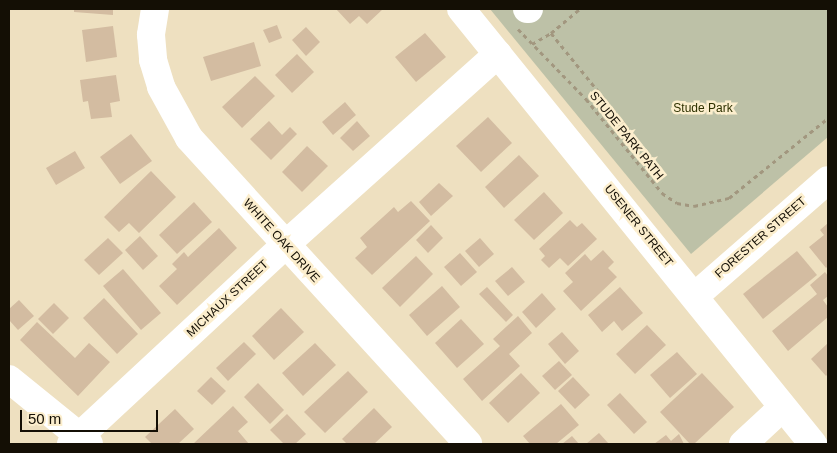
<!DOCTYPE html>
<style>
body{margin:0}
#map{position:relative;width:837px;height:453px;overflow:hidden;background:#eee0c0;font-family:Arial,sans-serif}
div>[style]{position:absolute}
.green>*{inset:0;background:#bdc1a7}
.building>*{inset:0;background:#d3bca1}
.path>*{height:3px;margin-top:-1.5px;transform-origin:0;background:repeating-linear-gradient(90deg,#a2977f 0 4px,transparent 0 8px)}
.minor>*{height:28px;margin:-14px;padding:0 14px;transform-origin:14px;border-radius:14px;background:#fff}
.major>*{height:28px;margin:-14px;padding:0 14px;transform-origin:14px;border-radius:14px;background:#fff}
span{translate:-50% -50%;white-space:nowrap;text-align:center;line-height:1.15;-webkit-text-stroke:5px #fceecd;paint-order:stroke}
.park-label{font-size:12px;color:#2e3100}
.street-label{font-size:12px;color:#140f05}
.frame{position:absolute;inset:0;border:10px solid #140f05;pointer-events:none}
.scale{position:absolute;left:20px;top:410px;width:138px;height:22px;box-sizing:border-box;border:2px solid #140f05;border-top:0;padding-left:6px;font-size:15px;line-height:18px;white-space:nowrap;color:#140f05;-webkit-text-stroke:4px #fceecd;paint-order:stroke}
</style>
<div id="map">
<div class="green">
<i style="clip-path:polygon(490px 9px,828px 9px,828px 137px,691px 254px)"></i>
</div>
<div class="building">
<i style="clip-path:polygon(74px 9px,113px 9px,113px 15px,74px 12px)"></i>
<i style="clip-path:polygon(336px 9px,383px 9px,367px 24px,359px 16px,350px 24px)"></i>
<i style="clip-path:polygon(277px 25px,282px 38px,269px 43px,263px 30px)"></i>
<i style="clip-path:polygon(113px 26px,117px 57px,86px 62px,82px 30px)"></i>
<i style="clip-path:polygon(306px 27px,320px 42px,306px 56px,292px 40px)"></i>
<i style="clip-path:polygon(425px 33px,446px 57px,416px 82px,395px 57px)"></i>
<i style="clip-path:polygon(254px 42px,261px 66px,211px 81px,203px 57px)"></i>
<i style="clip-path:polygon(297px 54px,314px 72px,292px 93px,275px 75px)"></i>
<i style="clip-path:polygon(116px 75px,120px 101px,110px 103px,112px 117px,91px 119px,88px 101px,83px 102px,80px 80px)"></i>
<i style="clip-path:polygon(255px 76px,275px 96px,242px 128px,222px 107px)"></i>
<i style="clip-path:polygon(345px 102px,356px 115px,333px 135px,322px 122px)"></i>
<i style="clip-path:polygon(488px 117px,512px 143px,481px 172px,456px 146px)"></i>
<i style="clip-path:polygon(269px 121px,282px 135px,290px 127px,297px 134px,271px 160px,250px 139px)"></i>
<i style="clip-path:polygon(357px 121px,370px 136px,353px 151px,340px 138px)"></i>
<i style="clip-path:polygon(131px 134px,152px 161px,120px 184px,100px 157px)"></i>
<i style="clip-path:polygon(307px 146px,328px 166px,302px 192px,282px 172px)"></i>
<i style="clip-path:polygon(75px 151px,85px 168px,56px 185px,46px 168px)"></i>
<i style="clip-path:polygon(519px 155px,539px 176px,504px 208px,485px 187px)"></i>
<i style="clip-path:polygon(151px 171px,176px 197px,139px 233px,129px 223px,119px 232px,104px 217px)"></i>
<i style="clip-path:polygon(439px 183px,453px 196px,431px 216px,419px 202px)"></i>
<i style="clip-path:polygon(544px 192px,563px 213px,534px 240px,514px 220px)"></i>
<i style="clip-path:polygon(411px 201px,430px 221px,372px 275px,355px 258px,367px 247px,360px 238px,394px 207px,398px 212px)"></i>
<i style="clip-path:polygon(194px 202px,212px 222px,177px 254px,159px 235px)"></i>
<i style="clip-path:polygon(570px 220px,577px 227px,582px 223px,597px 239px,568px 266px,560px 258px,549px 268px,541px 260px,545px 256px,539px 249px)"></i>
<i style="clip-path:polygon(828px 223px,828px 266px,826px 268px,809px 247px,824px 235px,820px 230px)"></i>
<i style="clip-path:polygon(431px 225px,443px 238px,428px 253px,416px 240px)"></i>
<i style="clip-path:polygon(219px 228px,237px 248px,177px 305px,159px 286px,177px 269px,172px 264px,184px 252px,188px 257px)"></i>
<i style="clip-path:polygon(140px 236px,158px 256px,143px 270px,125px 250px)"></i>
<i style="clip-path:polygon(108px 238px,123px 253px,99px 275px,84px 260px)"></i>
<i style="clip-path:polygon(480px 238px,494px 254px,479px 267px,465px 251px)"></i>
<i style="clip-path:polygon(603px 250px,614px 262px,608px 268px,617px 277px,581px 311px,563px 291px,573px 282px,565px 273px,585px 254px,591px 261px)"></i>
<i style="clip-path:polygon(797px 251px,817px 275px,763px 319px,743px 294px)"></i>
<i style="clip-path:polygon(460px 253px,477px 272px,461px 286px,444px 267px)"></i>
<i style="clip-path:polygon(416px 256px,433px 274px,400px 307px,382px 288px)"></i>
<i style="clip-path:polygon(512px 267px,525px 282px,508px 296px,495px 281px)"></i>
<i style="clip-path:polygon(123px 269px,161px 313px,141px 330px,103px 286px)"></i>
<i style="clip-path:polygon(825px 272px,828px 276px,828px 296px,823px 300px,828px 307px,828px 317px,788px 351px,772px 331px,817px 294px,810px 285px)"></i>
<i style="clip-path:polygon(442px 286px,460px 307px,427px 336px,409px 315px)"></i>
<i style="clip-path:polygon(487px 287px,513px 315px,506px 322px,479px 294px)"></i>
<i style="clip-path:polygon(620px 287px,643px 313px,622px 331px,614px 321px,602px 332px,588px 315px)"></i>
<i style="clip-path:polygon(542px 293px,556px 309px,536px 328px,522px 312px)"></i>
<i style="clip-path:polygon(104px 298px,138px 334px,117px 354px,83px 318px)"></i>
<i style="clip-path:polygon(19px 300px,34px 316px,18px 330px,9px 320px,9px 309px)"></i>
<i style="clip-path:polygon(54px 303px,69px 318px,53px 334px,38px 319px)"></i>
<i style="clip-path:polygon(281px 308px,304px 332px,274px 360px,252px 336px)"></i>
<i style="clip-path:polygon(518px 316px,532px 333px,509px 354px,520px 366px,482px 401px,463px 379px,500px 346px,493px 339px)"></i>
<i style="clip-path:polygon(461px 319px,484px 344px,457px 368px,435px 343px)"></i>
<i style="clip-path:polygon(37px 322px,75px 358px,89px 343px,110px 362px,78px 396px,20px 340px)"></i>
<i style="clip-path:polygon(647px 325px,666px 345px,635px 374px,616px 354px)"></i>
<i style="clip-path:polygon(562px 332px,579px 351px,565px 364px,548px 344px)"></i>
<i style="clip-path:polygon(244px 342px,256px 354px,228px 381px,216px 368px)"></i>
<i style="clip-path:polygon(315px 343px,336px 365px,303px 396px,282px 373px)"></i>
<i style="clip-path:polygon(828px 343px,828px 374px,826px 376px,811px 359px)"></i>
<i style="clip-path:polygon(677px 352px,697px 374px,670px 398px,650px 375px)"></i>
<i style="clip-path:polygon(559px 361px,572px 375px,555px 390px,542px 376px)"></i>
<i style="clip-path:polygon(348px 371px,368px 392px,325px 433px,304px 412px)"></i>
<i style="clip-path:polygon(521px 373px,540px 393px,508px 423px,489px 403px)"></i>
<i style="clip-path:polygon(702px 373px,734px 407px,694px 444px,690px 444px,660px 412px)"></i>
<i style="clip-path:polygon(211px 377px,226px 391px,212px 405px,197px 391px)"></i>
<i style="clip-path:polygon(573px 377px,590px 395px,575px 409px,558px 391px)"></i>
<i style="clip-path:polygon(258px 383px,284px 410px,270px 424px,244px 397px)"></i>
<i style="clip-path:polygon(620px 393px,647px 422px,634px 434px,607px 405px)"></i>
<i style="clip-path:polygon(561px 404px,579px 425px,556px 444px,530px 444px,523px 436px)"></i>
<i style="clip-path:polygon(233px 406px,248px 422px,238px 431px,249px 444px,193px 444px)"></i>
<i style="clip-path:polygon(374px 408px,392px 427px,374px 444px,347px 444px,342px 439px)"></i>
<i style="clip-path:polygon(175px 409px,194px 429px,178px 444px,152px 444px,145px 437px)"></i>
<i style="clip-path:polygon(287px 414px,306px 434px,295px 444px,284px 444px,270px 430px)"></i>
<i style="clip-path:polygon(599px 433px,609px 444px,586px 444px)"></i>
<i style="clip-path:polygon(679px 434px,684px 444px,654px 444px,666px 435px,671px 441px)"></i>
<i style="clip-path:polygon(572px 436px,579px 444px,562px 444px)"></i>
</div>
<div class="path">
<i style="left:518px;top:29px;width:98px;rotate:45.8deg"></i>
<i style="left:586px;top:99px;width:121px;rotate:51deg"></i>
<i style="left:662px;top:193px;width:18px;rotate:34deg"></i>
<i style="left:677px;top:203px;width:17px;rotate:10deg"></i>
<i style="left:694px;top:206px;width:36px;rotate:-13deg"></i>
<i style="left:729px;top:198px;width:127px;rotate:-38.9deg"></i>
<i style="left:551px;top:33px;width:121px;rotate:51deg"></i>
<i style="left:532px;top:44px;width:22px;rotate:-30deg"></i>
<i style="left:551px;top:33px;width:38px;rotate:-40deg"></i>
</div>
<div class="minor">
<i style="left:461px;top:9px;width:560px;rotate:51.02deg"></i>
<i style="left:527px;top:9px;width:2px"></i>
<i style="left:695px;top:296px;width:176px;rotate:-41.1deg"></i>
<i style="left:9px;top:379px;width:103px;rotate:39.1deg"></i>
<i style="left:71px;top:444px;width:292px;rotate:-42.9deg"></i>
<i style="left:285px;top:245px;width:286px;rotate:-41.9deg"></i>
<i style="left:743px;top:444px;width:54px;rotate:-42.8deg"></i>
</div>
<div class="major">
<i style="left:155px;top:9px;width:26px;rotate:99deg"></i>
<i style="left:151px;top:35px;width:25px;rotate:85deg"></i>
<i style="left:153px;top:60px;width:28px;rotate:73deg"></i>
<i style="left:161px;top:87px;width:58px;rotate:61.2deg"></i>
<i style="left:189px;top:138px;width:414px;rotate:47.6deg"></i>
</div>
<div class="park-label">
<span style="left:703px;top:109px">Stude Park</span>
</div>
<div class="street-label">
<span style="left:626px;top:136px;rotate:51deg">STUDE PARK PATH</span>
<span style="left:638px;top:226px;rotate:51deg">USENER STREET</span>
<span style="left:761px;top:238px;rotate:-41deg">FORESTER STREET</span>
<span style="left:281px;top:241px;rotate:48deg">WHITE OAK DRIVE</span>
<span style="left:228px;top:299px;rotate:-43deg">MICHAUX STREET</span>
</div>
<div class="frame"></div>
<div class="scale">50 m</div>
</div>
